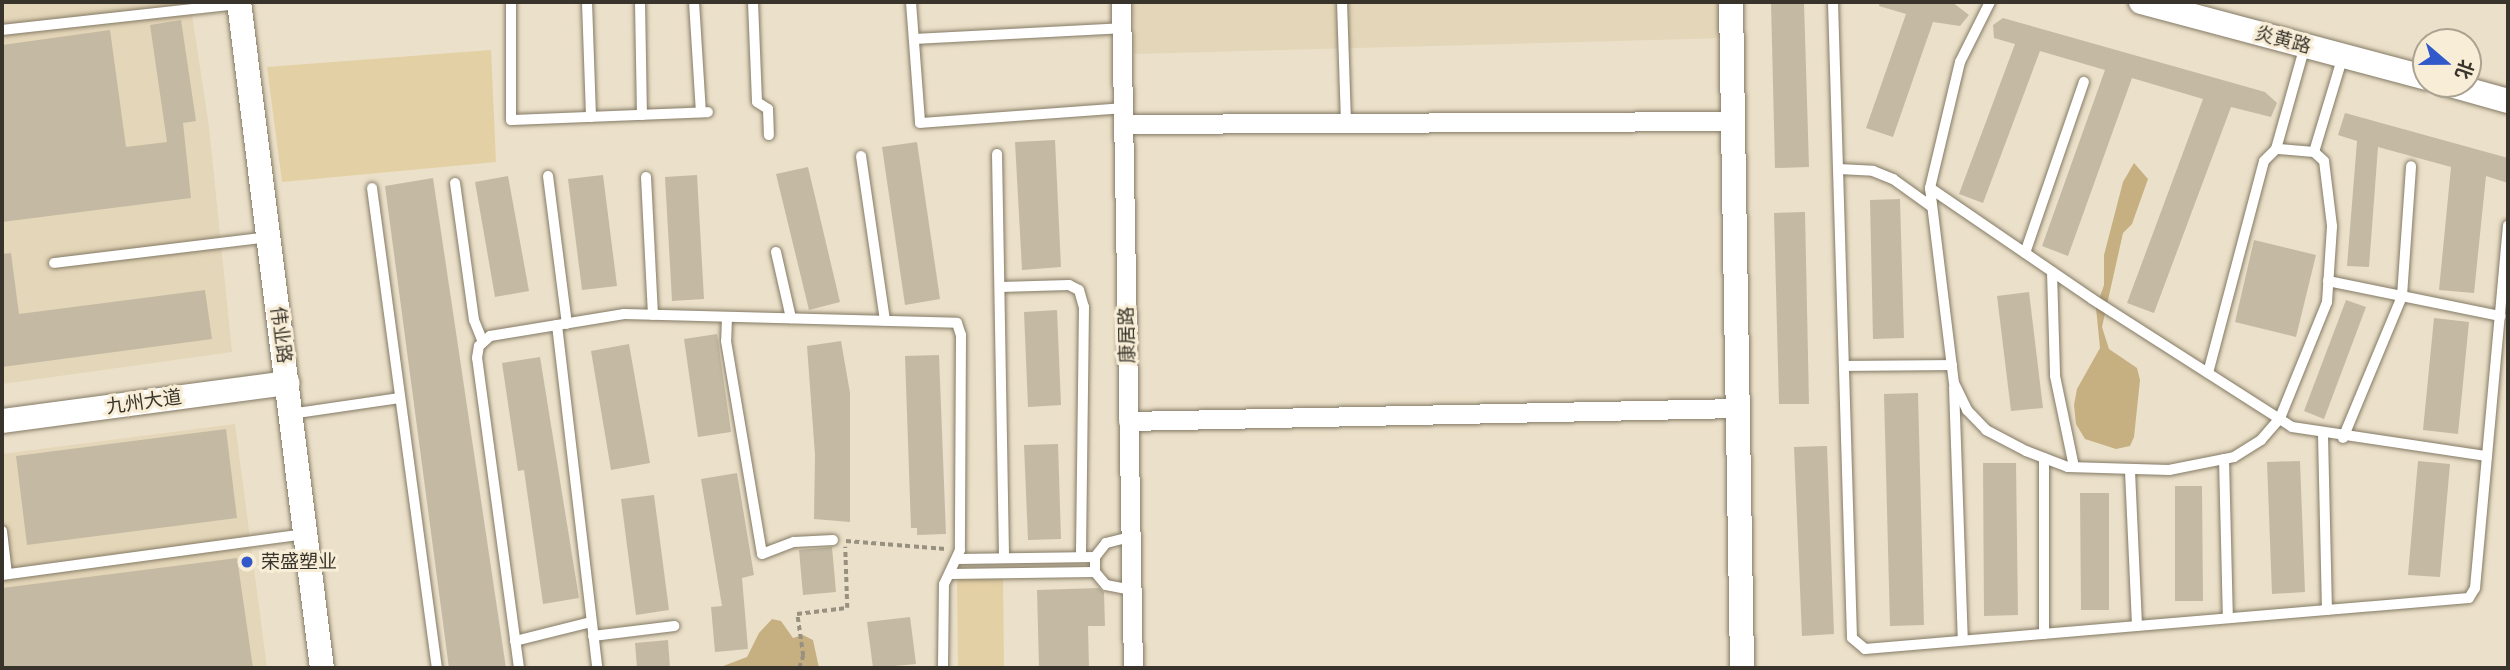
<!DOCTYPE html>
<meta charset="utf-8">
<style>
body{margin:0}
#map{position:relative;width:2510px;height:670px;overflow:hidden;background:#ebe0c9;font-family:"PT Sans Narrow","Noto Sans SC",sans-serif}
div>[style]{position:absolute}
.built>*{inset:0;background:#e4d6b8}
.green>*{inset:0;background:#e4d0a5}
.water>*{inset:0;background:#c6b081}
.building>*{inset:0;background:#c4baa3}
.path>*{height:3.5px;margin-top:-1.75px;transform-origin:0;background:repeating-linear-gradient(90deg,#989180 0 5px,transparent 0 8.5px)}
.roads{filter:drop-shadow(0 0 2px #847a65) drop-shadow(0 0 2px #847a65)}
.service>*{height:10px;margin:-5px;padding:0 5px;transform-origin:5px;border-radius:5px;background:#fff}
.minor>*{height:19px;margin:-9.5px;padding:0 9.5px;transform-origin:9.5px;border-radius:9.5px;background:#fff}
.tertiary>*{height:24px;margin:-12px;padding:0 12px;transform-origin:12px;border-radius:12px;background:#fff}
.dots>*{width:19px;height:19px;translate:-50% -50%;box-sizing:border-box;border:4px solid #f8edd6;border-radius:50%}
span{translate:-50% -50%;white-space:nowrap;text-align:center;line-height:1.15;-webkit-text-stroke:6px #f8edd6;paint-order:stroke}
.street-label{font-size:19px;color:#38342b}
.poi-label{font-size:19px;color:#38342b}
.left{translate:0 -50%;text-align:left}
.frame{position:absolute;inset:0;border:4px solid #38342b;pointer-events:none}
.north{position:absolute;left:2412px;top:28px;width:70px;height:70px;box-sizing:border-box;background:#f8edd6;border:2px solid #aba392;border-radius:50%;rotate:110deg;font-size:19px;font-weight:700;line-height:28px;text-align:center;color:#38342b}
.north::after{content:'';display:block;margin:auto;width:24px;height:32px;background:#3259c9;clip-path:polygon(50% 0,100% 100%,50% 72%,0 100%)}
</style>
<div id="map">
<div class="built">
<i style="clip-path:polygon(2px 2px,190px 2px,209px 127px,232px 352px,2px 384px)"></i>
<i style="clip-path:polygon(1133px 2px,1725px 2px,1726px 38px,1134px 54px)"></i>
<i style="clip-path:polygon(235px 424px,267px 668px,2px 668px,2px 454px)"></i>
</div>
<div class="green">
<i style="clip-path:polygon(491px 50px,496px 162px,282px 182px,267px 67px)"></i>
<i style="clip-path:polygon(1003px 578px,1004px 668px,958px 668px,957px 579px)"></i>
</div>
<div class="water">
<i style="clip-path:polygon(2134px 163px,2148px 179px,2132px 224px,2123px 233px,2102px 327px,2109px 349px,2137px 368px,2140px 380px,2134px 437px,2130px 446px,2116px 449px,2085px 439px,2076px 424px,2074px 405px,2077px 389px,2100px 348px,2096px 308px,2104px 285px,2104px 255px,2123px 182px)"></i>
<i style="clip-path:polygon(772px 619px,781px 621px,793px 638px,803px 635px,813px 640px,819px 668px,718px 668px,747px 657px,759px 633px)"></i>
</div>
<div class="building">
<i style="clip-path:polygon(1771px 2px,1804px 2px,1809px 167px,1775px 168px)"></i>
<i style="clip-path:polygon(1880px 2px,1952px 2px,1969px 15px,1960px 26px,1933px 22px,1893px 137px,1866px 128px,1906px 14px,1879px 6px)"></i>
<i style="clip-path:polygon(2003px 18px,2265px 92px,2277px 103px,2271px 117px,2231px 107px,2154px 313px,2127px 303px,2203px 99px,2132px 78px,2068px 256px,2042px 246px,2105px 70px,2040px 51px,1983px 203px,1959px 194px,2015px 44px,1994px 38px,1993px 25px)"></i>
<i style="clip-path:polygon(181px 20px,196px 121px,183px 123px,191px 198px,2px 222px,2px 45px,110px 30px,126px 147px,167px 142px,150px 25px)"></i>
<i style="clip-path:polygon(2345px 113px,2508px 158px,2508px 183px,2486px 176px,2474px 293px,2439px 290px,2451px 167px,2378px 147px,2369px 267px,2347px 266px,2357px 141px,2338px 135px)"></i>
<i style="clip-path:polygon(1055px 140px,1061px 267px,1022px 270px,1015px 142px)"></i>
<i style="clip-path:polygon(917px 142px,940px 299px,905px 305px,882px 147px)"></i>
<i style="clip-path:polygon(808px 167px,840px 302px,809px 310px,776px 174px)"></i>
<i style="clip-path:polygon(603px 175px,617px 286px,582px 290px,568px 179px)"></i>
<i style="clip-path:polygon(697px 175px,704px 299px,672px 301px,665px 177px)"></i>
<i style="clip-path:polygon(508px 176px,529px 291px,495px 297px,475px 182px)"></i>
<i style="clip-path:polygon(433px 178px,506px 668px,449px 668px,385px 186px)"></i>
<i style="clip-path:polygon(1900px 199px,1904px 338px,1873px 339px,1870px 200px)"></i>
<i style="clip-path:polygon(1805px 212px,1809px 404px,1779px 404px,1774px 213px)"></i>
<i style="clip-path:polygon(2254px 240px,2316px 255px,2296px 337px,2235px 322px)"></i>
<i style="clip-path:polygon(11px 253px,19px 314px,205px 290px,212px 339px,2px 367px,2px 254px)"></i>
<i style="clip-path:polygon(2029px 292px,2043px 408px,2011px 411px,1997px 296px)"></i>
<i style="clip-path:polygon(2346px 300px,2366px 307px,2324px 419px,2304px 411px)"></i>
<i style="clip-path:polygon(1057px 310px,1061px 405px,1028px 407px,1024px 312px)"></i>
<i style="clip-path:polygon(2434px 318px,2469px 322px,2458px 434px,2423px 430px)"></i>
<i style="clip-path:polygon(717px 334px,731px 432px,698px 437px,684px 339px)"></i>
<i style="clip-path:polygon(841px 341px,850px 393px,850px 522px,814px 519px,815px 455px,807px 346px)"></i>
<i style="clip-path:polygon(629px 344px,650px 463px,611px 470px,591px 351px)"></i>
<i style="clip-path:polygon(939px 355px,946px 534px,917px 535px,917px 528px,911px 528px,905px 356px)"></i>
<i style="clip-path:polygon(540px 357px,579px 598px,543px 604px,524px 470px,518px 471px,502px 363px)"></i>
<i style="clip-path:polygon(1918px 393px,1924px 625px,1890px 626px,1884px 394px)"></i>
<i style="clip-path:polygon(226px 429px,237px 518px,27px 545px,16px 456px)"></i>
<i style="clip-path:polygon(1058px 444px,1061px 539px,1028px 540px,1024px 445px)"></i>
<i style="clip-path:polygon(1827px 446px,1834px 634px,1802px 636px,1794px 447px)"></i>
<i style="clip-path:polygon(2300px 461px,2305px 592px,2272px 594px,2267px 462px)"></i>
<i style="clip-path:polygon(2418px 461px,2450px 464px,2440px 577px,2408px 575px)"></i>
<i style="clip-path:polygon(1983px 463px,2016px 463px,2018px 615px,1984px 616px)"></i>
<i style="clip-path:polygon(737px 473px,754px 575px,742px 578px,748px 649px,715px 652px,711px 607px,722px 606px,701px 479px)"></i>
<i style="clip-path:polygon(2175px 486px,2202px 486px,2203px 601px,2175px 601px)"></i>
<i style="clip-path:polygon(2080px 493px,2109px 493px,2109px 610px,2081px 610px)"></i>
<i style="clip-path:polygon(654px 495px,669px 610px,636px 615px,621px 499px)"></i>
<i style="clip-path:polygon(832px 547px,836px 592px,803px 595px,799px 550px)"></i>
<i style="clip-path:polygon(237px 558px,253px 668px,2px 668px,2px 588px)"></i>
<i style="clip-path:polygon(1099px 588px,1104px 592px,1105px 626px,1088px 626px,1089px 668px,1039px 668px,1037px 590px)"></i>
<i style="clip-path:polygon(910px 617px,916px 664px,873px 668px,867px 622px)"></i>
<i style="clip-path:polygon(668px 640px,670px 668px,637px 668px,635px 643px)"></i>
</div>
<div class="path">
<i style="left:846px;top:541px;width:100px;rotate:4.6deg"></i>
<i style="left:799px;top:668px;width:13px;rotate:-72deg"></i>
<i style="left:803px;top:656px;width:42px;rotate:-98.1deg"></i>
<i style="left:797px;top:614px;width:50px;rotate:-6.8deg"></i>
<i style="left:847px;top:608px;width:61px;rotate:-91.9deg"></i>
</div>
<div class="roads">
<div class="service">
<i style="left:511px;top:2px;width:118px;rotate:90deg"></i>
<i style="left:511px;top:120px;width:197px;rotate:-2.3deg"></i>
<i style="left:587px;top:2px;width:115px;rotate:88deg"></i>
<i style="left:640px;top:2px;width:113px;rotate:89deg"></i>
<i style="left:694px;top:2px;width:110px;rotate:86.4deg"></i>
<i style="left:753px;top:2px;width:100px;rotate:87.7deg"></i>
<i style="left:757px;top:102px;width:13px;rotate:32deg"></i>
<i style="left:768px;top:109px;width:26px;rotate:88deg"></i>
<i style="left:911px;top:2px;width:121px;rotate:85.7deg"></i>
<i style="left:920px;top:123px;width:204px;rotate:-4.2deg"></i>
<i style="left:1342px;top:2px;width:121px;rotate:88.1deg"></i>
<i style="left:1833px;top:2px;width:636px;rotate:88.29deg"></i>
<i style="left:1852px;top:638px;width:17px;rotate:40deg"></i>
<i style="left:1865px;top:649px;width:606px;rotate:-4.83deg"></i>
<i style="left:2469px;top:598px;width:12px;rotate:-59deg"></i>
<i style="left:2475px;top:588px;width:364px;rotate:-84.8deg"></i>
<i style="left:1990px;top:2px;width:67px;rotate:116.6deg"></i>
<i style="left:1960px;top:62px;width:130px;rotate:103.4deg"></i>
<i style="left:1930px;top:188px;width:196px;rotate:83deg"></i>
<i style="left:1954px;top:383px;width:30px;rotate:64deg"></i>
<i style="left:1967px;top:410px;width:28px;rotate:46deg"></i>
<i style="left:1986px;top:430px;width:45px;rotate:27.7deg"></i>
<i style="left:2026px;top:451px;width:45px;rotate:20.9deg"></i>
<i style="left:2068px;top:467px;width:101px;rotate:1.7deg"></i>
<i style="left:2169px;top:470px;width:66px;rotate:-11.3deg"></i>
<i style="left:2234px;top:457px;width:32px;rotate:-32deg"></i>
<i style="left:2261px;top:440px;width:29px;rotate:-49deg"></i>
<i style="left:2280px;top:418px;width:125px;rotate:-67.9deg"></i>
<i style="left:2327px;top:302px;width:76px;rotate:-86.2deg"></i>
<i style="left:2332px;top:226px;width:65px;rotate:-97deg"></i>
<i style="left:2324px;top:161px;width:13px;rotate:-138deg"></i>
<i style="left:2314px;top:152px;width:38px;rotate:-175deg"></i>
<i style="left:2px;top:30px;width:237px;rotate:-6.3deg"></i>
<i style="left:914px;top:39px;width:207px;rotate:-3deg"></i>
<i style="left:2314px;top:152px;width:100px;rotate:-73.2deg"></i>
<i style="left:997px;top:154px;width:404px;rotate:89deg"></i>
<i style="left:861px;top:156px;width:166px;rotate:81.7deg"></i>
<i style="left:1839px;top:169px;width:34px;rotate:3deg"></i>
<i style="left:1873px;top:171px;width:22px;rotate:22deg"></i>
<i style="left:1893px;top:179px;width:48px;rotate:35.7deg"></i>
<i style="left:548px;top:176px;width:149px;rotate:82.7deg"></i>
<i style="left:646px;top:177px;width:138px;rotate:87.1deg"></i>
<i style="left:455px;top:183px;width:138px;rotate:82.1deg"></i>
<i style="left:474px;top:320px;width:24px;rotate:68deg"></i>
<i style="left:372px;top:188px;width:484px;rotate:82.3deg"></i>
<i style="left:1930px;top:188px;width:196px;rotate:34.4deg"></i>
<i style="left:2092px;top:299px;width:237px;rotate:32.6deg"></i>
<i style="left:2292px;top:427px;width:197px;rotate:8.5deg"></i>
<i style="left:776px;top:252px;width:68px;rotate:77.2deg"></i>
<i style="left:2025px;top:253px;width:181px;rotate:-71deg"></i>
<i style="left:54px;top:263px;width:216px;rotate:-6.9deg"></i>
<i style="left:2052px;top:272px;width:104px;rotate:88.3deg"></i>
<i style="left:2055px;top:376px;width:93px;rotate:78.2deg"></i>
<i style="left:2328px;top:281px;width:176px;rotate:11.5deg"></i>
<i style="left:1000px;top:287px;width:69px;rotate:-1.7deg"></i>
<i style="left:1069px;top:285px;width:11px;rotate:27deg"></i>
<i style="left:1079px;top:290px;width:18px;rotate:74deg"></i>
<i style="left:1084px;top:307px;width:250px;rotate:90.7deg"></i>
<i style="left:727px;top:317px;width:24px;rotate:92deg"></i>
<i style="left:726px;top:341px;width:216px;rotate:80.4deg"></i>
<i style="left:762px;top:554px;width:34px;rotate:-21deg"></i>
<i style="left:794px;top:542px;width:39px;rotate:-3deg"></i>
<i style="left:557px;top:325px;width:345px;rotate:83.3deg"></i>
<i style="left:1845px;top:366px;width:107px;rotate:-0.5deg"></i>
<i style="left:2208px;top:373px;width:219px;rotate:-75.2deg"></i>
<i style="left:2264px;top:161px;width:17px;rotate:-45deg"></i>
<i style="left:2276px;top:149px;width:107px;rotate:-74.3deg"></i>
<i style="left:1954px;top:387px;width:253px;rotate:88deg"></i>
<i style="left:290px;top:414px;width:111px;rotate:-8.3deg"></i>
<i style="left:2323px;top:435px;width:175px;rotate:88.7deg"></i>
<i style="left:2343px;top:438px;width:154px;rotate:-67.4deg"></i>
<i style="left:2402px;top:296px;width:130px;rotate:-86deg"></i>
<i style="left:2044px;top:458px;width:176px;rotate:90deg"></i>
<i style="left:2224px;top:459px;width:159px;rotate:88.6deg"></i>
<i style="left:2130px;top:471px;width:155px;rotate:87.4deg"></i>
<i style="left:2px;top:531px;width:43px;rotate:83.4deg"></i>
<i style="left:1130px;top:537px;width:25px;rotate:166deg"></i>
<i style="left:1106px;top:543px;width:18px;rotate:128deg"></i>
<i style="left:1095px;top:557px;width:15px;rotate:90deg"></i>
<i style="left:1095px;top:572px;width:17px;rotate:50deg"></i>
<i style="left:1106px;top:585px;width:25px;rotate:11deg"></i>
<i style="left:958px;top:559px;width:137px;rotate:-0.8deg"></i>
<i style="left:950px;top:574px;width:145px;rotate:-0.8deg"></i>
<i style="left:2px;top:575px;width:306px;rotate:-7.7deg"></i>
<i style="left:593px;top:636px;width:82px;rotate:-7deg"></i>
<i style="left:515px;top:641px;width:78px;rotate:-14deg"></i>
<i style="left:519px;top:668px;width:313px;rotate:-97.7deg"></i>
<i style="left:477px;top:358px;width:12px;rotate:-81deg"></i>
<i style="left:479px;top:346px;width:15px;rotate:-42deg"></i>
<i style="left:490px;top:336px;width:136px;rotate:-9.3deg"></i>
<i style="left:624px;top:314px;width:333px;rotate:1.5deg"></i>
<i style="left:957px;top:323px;width:13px;rotate:72deg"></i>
<i style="left:961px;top:335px;width:215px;rotate:90.3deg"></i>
<i style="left:960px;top:550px;width:38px;rotate:115deg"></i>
<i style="left:944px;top:584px;width:84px;rotate:90.7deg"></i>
</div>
<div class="minor">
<i style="left:1121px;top:2px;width:666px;rotate:88.97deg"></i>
<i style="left:1123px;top:124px;width:610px;rotate:-0.28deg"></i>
<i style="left:1128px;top:421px;width:610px;rotate:-1.22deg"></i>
</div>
<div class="tertiary">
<i style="left:239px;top:2px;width:671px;rotate:82.9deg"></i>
<i style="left:1731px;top:2px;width:666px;rotate:89.05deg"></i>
<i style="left:2141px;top:2px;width:295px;rotate:14.9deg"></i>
<i style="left:2447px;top:84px;width:63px;rotate:15.6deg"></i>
<i style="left:2px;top:421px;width:288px;rotate:-7.6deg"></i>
</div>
</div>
<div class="dots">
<i style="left:247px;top:562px;background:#3259c9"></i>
</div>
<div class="street-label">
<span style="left:2283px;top:40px;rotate:15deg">炎黄路</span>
<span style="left:281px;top:335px;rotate:83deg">伟业路</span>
<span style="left:1127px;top:335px;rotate:-91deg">康居路</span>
<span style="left:144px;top:402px;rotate:-8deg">九州大道</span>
</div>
<div class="poi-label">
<span class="left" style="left:261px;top:562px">荣盛塑业</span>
</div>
<div class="frame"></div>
<div class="north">北</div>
</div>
